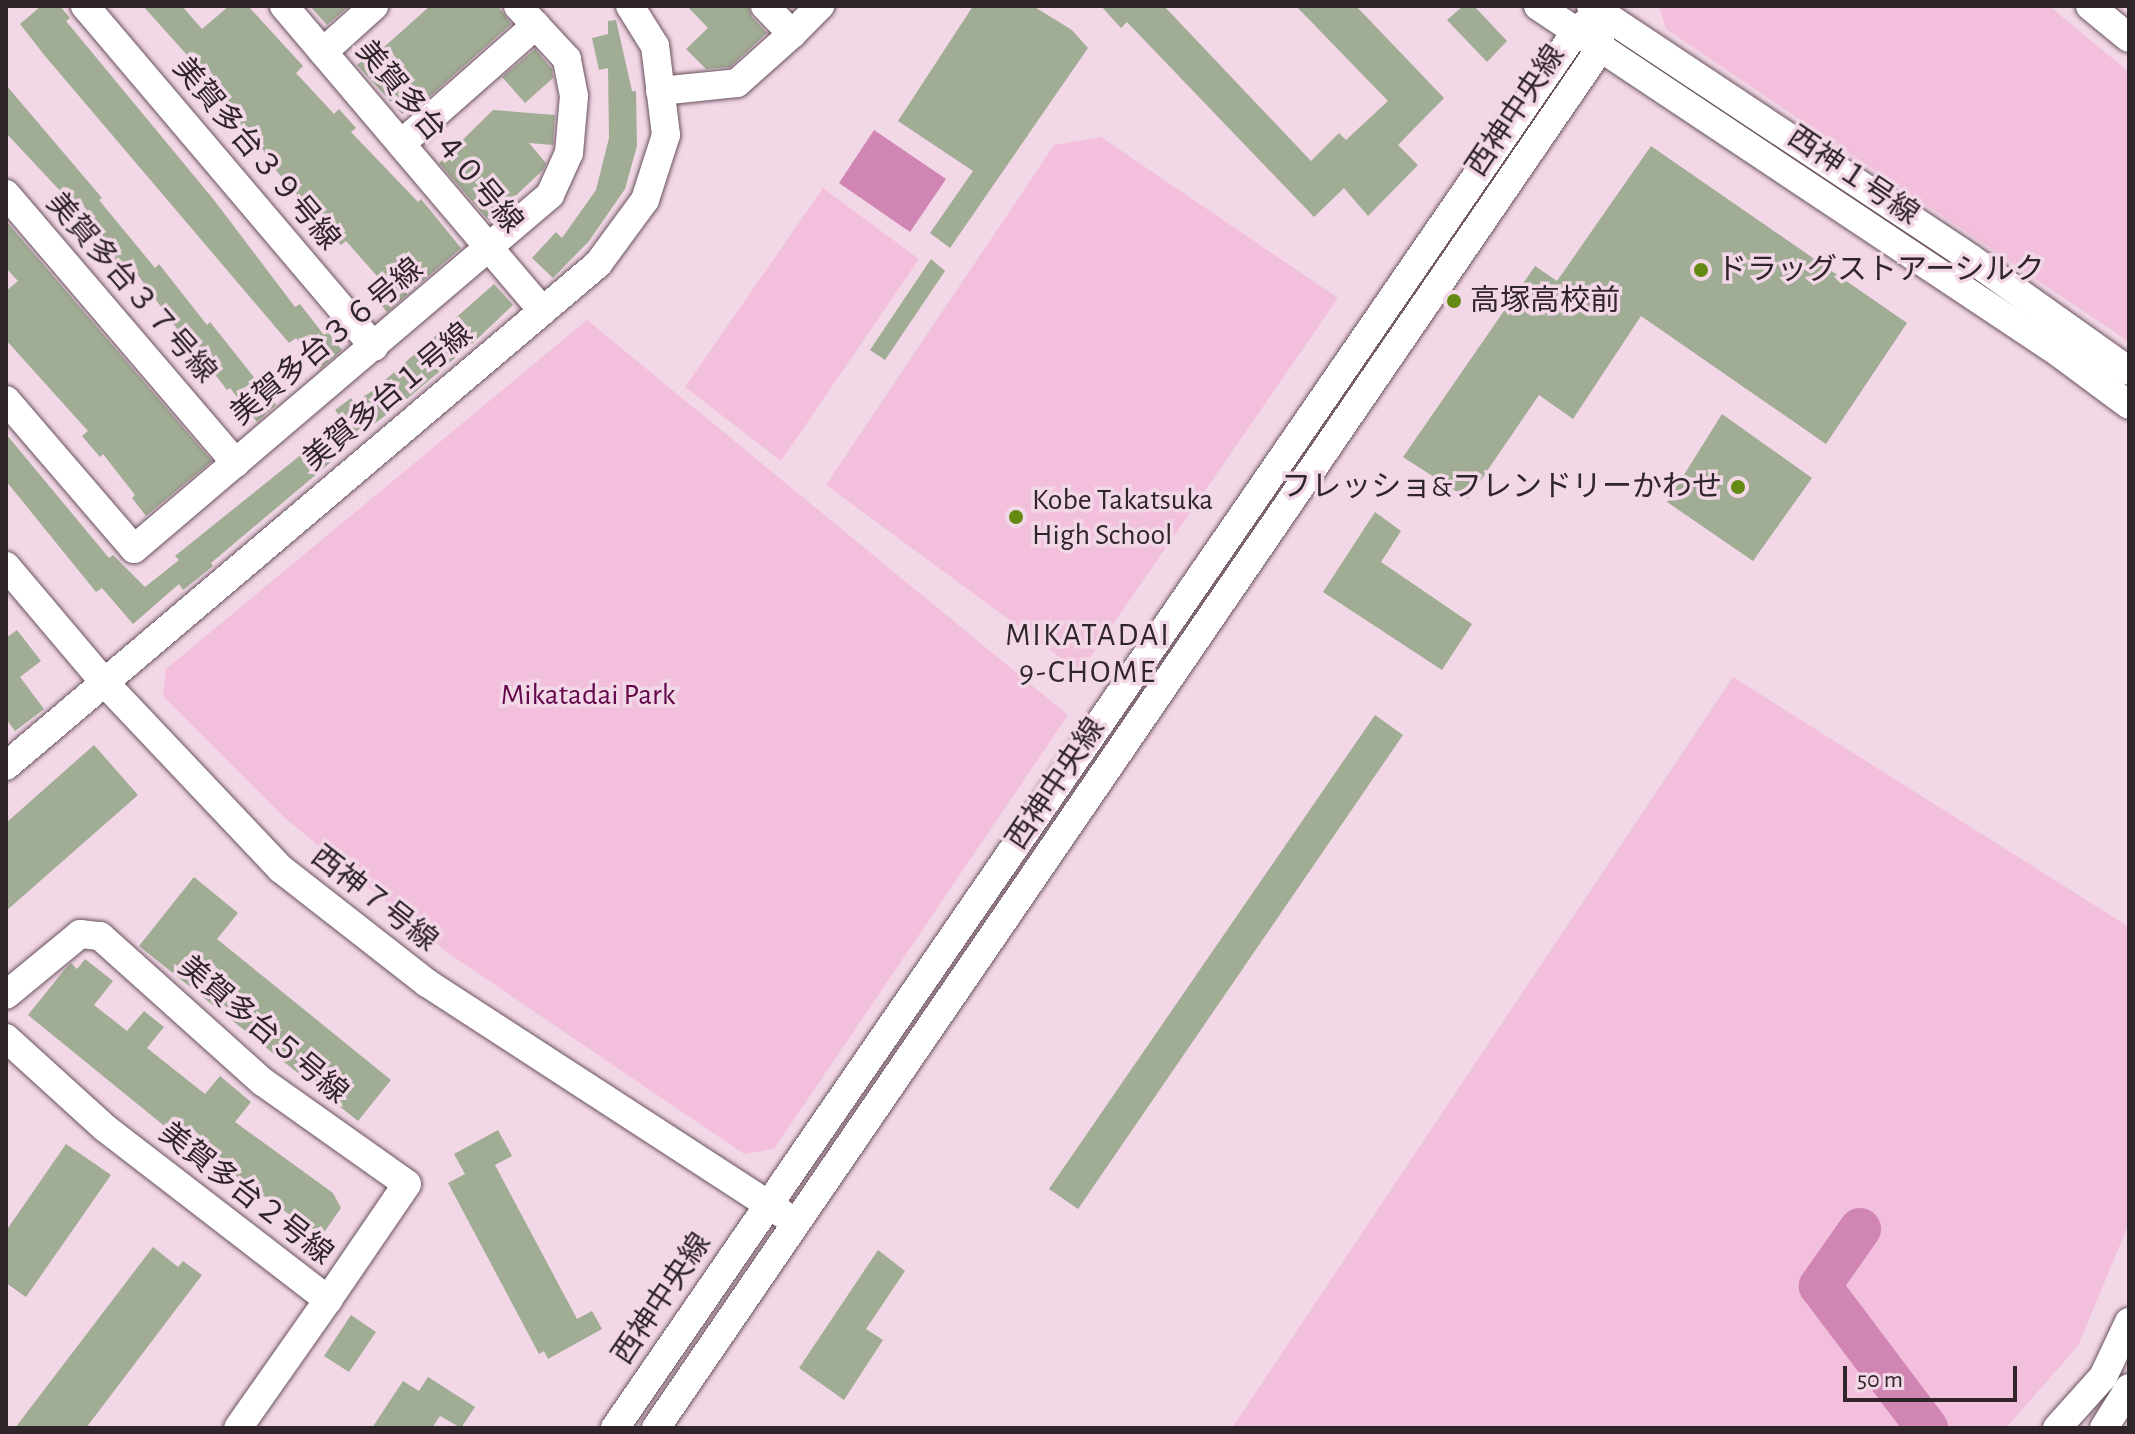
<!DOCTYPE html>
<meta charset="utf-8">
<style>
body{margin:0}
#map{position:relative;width:2135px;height:1434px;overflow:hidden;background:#f2d7e6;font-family:"Alegreya Sans","Noto Sans JP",sans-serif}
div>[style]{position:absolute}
.green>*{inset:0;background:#f2c0dd}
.water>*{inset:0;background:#d185b3}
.river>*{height:42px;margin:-21px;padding:0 21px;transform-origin:21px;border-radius:21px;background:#d185b3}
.building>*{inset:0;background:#a1ac94}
.roads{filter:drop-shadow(0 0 2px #69525f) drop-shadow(0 0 2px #69525f)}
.minor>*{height:28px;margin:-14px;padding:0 14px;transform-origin:14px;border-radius:14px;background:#fff}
.dots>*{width:22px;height:22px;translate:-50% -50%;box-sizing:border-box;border:4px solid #f2d7e6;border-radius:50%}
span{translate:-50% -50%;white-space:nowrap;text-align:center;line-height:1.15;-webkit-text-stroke:7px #f2d7e6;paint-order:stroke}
.street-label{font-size:30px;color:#2f252b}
.poi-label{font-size:30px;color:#2f252b}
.left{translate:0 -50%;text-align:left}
.right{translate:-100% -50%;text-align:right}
.park-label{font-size:30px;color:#630549}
.neighbourhood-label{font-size:32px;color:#2f252b;letter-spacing:2px}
.frame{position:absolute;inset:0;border:8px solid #2f252b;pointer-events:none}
.scale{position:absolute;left:1843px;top:1366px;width:174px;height:36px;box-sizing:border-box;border:4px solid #2f252b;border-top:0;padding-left:10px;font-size:24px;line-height:28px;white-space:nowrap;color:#2f252b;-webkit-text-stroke:6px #f2d7e6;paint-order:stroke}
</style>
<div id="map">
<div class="green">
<i style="clip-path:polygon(1659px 6px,2049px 6px,2129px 72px,2129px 342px,1666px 29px)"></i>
<i style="clip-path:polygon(1101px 137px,1338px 298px,1080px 672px,826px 485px,1054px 145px)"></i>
<i style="clip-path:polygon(823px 188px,919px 259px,781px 461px,685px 387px)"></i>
<i style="clip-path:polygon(587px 320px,1068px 715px,774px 1149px,744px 1154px,448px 953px,285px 818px,163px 696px,166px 669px)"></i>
<i style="clip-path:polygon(1733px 677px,2129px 927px,2129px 1223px,2078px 1346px,2006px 1428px,1232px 1428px)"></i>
</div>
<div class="water">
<i style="clip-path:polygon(874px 130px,946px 179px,910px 232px,839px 183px)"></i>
</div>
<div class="river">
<i style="left:1860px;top:1229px;width:70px;rotate:125.1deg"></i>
<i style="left:1820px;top:1286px;width:178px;rotate:53deg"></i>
</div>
<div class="building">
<i style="clip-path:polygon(41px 6px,60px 6px,70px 18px,66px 21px,214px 200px,295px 307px,300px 304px,324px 335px,328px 332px,342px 350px,320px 369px,296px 338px,289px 343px,45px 56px,20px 24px)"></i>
<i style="clip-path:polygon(143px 6px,182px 6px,202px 29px,229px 6px,248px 6px,303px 66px,296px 73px,334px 114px,339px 109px,356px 128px,351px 132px,418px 202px,421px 199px,461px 248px,387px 312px,372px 294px,384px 284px,346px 241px,341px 245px,317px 218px,273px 167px,276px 164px,227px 111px,229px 109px,201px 76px,204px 74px)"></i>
<i style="clip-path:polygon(310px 6px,349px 6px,327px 25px)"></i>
<i style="clip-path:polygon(430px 6px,498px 6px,511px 24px,420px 105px,417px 101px,402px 114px,357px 65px,371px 53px,374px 56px)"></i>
<i style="clip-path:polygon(687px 6px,748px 6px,752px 17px,767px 33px,730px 67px,706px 69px,686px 49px,708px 28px)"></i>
<i style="clip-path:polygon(973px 6px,1033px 6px,1072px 30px,1088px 48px,950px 248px,930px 233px,973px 171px,898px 121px)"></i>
<i style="clip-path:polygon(1101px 6px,1164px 6px,1311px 161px,1339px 133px,1346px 140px,1388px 101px,1296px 6px,1356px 6px,1444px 98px,1398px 145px,1418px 165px,1368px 216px,1344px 188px,1314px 217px,1127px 22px,1121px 28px)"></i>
<i style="clip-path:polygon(1463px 6px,1474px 6px,1507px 41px,1487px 62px,1447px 20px)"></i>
<i style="clip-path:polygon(616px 20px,632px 91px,636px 91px,637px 146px,625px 189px,589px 241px,553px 278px,532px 258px,556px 232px,562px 238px,596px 190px,609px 138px,608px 68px,599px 70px,592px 38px,608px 34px,608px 21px)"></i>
<i style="clip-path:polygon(535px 49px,552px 69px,553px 78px,525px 103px,502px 77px)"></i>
<i style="clip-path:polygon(6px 85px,102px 198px,99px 200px,155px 268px,159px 264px,207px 325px,210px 322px,276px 405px,257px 422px,230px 388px,227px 390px,204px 360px,201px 362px,135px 271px,128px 276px,84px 227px,61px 197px,64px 195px,6px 133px)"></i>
<i style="clip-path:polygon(493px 110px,555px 115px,553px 145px,529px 143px,546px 163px,543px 170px,489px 221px,439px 163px)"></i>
<i style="clip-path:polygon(1651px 146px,1907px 323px,1826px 444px,1641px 316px,1573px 419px,1539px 395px,1468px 499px,1403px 457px,1535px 266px,1557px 281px)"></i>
<i style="clip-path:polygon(6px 221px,212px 461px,146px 516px,132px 498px,135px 495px,103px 454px,100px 457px,82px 436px,88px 431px,6px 340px,6px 291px,18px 281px,6px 268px)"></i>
<i style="clip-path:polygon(931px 259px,945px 271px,885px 360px,870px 350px)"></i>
<i style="clip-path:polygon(494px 284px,513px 305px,474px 342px,401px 404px,328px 458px,331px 462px,211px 563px,213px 566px,183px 590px,179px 584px,133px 624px,102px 588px,96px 592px,6px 481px,6px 434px,109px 558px,113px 555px,145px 587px,179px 560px,175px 556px,343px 421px,335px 410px,351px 398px,354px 403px,375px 389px)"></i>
<i style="clip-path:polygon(1722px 414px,1812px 478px,1753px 561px,1667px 502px)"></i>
<i style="clip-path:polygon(1375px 512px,1401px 531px,1381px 562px,1472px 624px,1442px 670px,1323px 592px)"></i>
<i style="clip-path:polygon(17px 630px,41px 661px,20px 677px,44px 709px,15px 731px,6px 719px,6px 638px)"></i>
<i style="clip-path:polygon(1375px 715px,1403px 735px,1078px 1209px,1049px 1189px)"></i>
<i style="clip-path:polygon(94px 745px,138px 795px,6px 911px,6px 823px)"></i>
<i style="clip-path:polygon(194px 877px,238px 913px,217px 939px,391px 1080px,358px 1121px,139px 946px)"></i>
<i style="clip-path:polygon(85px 959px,113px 981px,94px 1005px,127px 1031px,144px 1011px,164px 1027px,147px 1048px,205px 1094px,220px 1076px,251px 1102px,235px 1122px,333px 1193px,341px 1208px,325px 1231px,308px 1228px,208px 1156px,205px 1159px,28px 1015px,65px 969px,71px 963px,77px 969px)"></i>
<i style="clip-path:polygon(498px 1130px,512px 1156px,495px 1165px,577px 1319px,592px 1311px,602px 1329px,548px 1359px,544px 1351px,539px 1354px,448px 1183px,465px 1174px,454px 1154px)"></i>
<i style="clip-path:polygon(66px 1144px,111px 1175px,26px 1297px,6px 1283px,6px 1231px)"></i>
<i style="clip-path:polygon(153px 1247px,178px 1267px,183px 1261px,202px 1275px,86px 1428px,15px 1428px)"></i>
<i style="clip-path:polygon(878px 1250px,905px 1271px,866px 1329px,883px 1340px,844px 1400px,799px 1368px)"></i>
<i style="clip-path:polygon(351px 1315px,376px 1332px,349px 1372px,324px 1356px)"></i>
<i style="clip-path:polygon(428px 1377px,475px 1407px,461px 1428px,440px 1416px,432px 1428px,372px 1428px,403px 1381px,419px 1391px)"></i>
</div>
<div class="roads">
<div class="minor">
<i style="left:85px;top:6px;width:447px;rotate:49.7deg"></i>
<i style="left:284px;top:6px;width:400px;rotate:49.7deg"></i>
<i style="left:765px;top:6px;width:39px;rotate:46deg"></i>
<i style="left:792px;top:34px;width:40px;rotate:-45deg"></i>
<i style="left:1538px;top:6px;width:626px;rotate:33.66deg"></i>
<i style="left:2059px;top:353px;width:87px;rotate:36.6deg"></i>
<i style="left:1591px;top:6px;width:455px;rotate:33.6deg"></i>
<i style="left:1970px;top:258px;width:195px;rotate:35.4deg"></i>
<i style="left:2090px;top:6px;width:50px;rotate:39.4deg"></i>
<i style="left:323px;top:52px;width:69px;rotate:-42deg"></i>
<i style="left:660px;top:91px;width:77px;rotate:-5.9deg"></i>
<i style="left:737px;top:83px;width:74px;rotate:-41.7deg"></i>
<i style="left:401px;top:144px;width:180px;rotate:-41.4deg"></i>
<i style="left:6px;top:194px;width:354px;rotate:49.5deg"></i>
<i style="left:6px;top:400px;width:196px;rotate:49.3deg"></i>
<i style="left:134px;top:549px;width:546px;rotate:-40.4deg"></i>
<i style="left:550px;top:195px;width:46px;rotate:-65.7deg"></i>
<i style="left:569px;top:153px;width:57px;rotate:-85deg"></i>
<i style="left:574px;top:96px;width:38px;rotate:-101deg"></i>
<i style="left:567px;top:59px;width:72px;rotate:-132.8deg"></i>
<i style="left:6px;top:566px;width:152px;rotate:49.8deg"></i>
<i style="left:104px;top:682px;width:257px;rotate:46.6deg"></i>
<i style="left:281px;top:869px;width:185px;rotate:38deg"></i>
<i style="left:427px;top:983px;width:424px;rotate:33deg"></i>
<i style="left:6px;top:766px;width:776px;rotate:-40.3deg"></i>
<i style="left:598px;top:264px;width:79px;rotate:-53.7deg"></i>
<i style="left:645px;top:200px;width:68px;rotate:-72.1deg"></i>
<i style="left:666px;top:135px;width:90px;rotate:-97deg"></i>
<i style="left:655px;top:46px;width:47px;rotate:-122deg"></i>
<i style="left:6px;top:995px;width:96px;rotate:-39.5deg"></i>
<i style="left:80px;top:934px;width:20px;rotate:6deg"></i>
<i style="left:100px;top:936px;width:219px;rotate:41.9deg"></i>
<i style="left:263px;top:1082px;width:176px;rotate:35.3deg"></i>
<i style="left:407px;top:1184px;width:140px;rotate:124.3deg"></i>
<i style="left:6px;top:1038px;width:134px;rotate:42.3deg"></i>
<i style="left:105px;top:1128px;width:282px;rotate:37.6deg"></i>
<i style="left:328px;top:1300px;width:156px;rotate:125.1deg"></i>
<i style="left:615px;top:1428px;width:1693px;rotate:-55.47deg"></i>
<i style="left:1575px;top:33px;width:40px;rotate:-42deg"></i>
<i style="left:656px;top:1428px;width:1671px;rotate:-55.61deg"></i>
<i style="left:1600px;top:49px;width:37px;rotate:-90deg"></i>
<i style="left:2057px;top:1428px;width:69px;rotate:-48deg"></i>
<i style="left:2103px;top:1377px;width:61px;rotate:-64.7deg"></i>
<i style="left:2104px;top:1428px;width:47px;rotate:-58deg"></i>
</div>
</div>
<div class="dots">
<i style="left:1701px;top:270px;background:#648a13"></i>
<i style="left:1454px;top:301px;background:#648a13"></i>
<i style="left:1738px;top:487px;background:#648a13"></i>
<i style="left:1016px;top:517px;background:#648a13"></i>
</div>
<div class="street-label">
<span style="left:1516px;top:111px;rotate:-56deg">西神中央線</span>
<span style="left:439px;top:137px;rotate:50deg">美賀多台４０号線</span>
<span style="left:256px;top:154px;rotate:50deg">美賀多台３９号線</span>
<span style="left:1853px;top:176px;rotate:34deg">西神１号線</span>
<span style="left:131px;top:288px;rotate:49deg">美賀多台３７号線</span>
<span style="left:327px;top:342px;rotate:-40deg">美賀多台３６号線</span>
<span style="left:388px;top:397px;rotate:-40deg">美賀多台１号線</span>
<span style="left:1056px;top:784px;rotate:-56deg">西神中央線</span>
<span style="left:374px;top:899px;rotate:38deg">西神７号線</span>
<span style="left:263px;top:1030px;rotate:40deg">美賀多台５号線</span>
<span style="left:246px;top:1194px;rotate:38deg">美賀多台２号線</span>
<span style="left:662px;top:1299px;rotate:-56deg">西神中央線</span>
</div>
<div class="poi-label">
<span class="left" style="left:1717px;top:270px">ドラッグストアーシルク</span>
<span class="left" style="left:1470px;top:301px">高塚高校前</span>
<span class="right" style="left:1722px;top:487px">フレッショ&amp;フレンドリーかわせ</span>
<span class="left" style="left:1032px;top:517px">Kobe Takatsuka<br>High School</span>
</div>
<div class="park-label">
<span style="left:588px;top:695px">Mikatadai Park</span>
</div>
<div class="neighbourhood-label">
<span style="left:1088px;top:654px">MIKATADAI<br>9-CHOME</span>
</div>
<div class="frame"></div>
<div class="scale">50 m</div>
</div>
